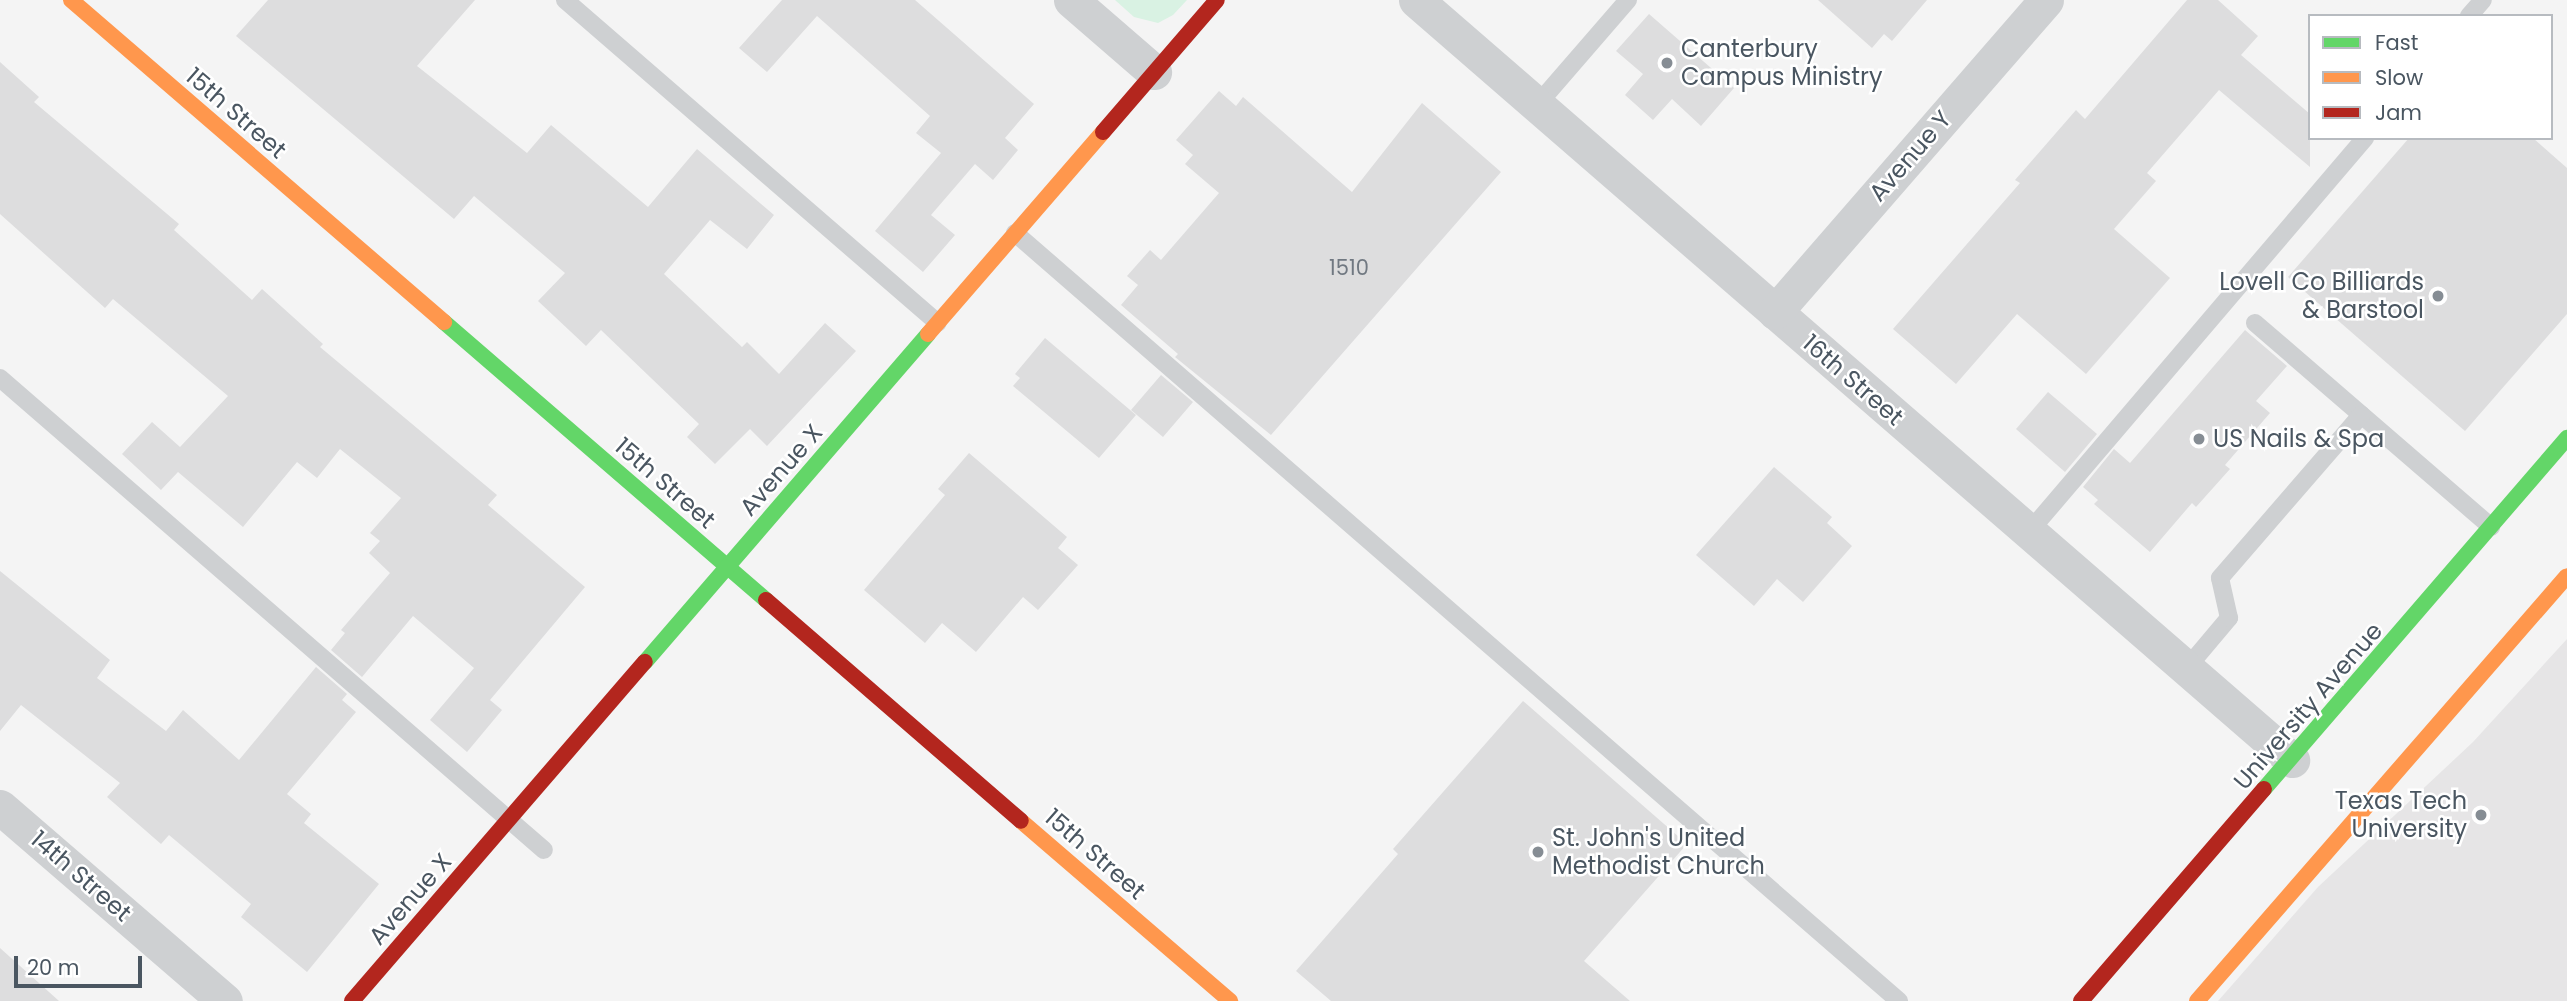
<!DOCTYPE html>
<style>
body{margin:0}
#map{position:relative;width:2567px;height:1001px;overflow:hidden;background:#f4f4f4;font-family:Poppins,sans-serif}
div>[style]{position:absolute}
.education>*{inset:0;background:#e6e5e6}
.green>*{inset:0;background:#d9f2e3}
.building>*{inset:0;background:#ddddde}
.lane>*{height:18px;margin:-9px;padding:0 9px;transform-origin:9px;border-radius:9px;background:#ced0d2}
.street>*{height:35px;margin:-17.5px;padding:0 17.5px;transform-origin:17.5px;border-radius:17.5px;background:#ced0d2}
.fast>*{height:16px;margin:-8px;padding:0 8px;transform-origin:8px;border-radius:8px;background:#63d668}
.slow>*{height:16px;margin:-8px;padding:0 8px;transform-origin:8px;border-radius:8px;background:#ff974d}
.jam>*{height:16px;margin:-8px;padding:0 8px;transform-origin:8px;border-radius:8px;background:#b3261e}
.dots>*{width:19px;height:19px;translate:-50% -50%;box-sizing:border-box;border:4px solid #fff;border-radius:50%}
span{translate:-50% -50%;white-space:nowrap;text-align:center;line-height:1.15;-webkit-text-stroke:5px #fff;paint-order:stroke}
.number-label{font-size:21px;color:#707881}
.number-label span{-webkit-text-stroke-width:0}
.poi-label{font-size:24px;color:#4a5661}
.left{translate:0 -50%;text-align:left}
.right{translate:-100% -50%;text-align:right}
.street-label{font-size:24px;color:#4a5661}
.legend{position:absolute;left:2308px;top:14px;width:245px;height:126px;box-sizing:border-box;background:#fff;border:2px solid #b7bbc0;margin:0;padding:9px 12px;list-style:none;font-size:21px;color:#4a5661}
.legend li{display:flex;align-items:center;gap:14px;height:35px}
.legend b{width:35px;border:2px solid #b7bbc0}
.scale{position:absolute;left:14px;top:956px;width:128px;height:32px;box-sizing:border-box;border:4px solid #4a5661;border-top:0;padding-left:9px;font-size:21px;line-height:24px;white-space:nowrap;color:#4a5661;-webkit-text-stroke:5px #fff;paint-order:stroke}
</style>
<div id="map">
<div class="education">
<i style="clip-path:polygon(2567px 639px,2567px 1001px,2218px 1001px,2318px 887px,2473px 742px)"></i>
</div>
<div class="green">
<i style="clip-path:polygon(1115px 0,1187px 0,1173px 15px,1158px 23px,1134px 17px)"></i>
</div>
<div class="building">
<i style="clip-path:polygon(268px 0,475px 0,417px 66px,527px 153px,551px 125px,648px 207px,697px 149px,774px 215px,747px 249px,710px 220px,664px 274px,742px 347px,747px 342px,779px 374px,825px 323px,856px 351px,767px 446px,750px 429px,715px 464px,687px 437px,699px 424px,601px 330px,586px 346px,538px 301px,565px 273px,474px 196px,454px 219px,236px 36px)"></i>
<i style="clip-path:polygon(782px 0,915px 0,1034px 104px,1005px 138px,1018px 150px,993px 180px,975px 164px,931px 215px,955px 235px,923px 272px,875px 231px,941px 153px,916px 133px,930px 116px,817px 16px,767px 72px,739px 48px)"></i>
<i style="clip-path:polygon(1818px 0,1927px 0,1892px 41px,1884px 34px,1872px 48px)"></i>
<i style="clip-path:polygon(2187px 0,2218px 0,2258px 36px,2241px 55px,2310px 114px,2310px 167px,2219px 90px,2147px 173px,2156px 181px,2114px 229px,2170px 278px,2086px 374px,2017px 314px,1956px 384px,1893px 329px,2020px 183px,2015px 180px,2076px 110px,2085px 119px)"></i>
<i style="clip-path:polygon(1649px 14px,1734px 88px,1701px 126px,1672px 99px,1653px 120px,1625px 95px,1643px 74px,1616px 51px)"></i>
<i style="clip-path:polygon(0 62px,39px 97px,34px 102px,179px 224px,174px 230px,252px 300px,262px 289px,323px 344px,320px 347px,497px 495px,488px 505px,585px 587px,490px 700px,502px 710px,467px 752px,430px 720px,474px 668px,413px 616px,362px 677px,331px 650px,345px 633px,341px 630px,390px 573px,369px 553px,380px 541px,370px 533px,401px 498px,340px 449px,317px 478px,297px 462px,243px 527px,178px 472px,161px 490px,122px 454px,152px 422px,180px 447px,228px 396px,113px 299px,105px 308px,0 214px)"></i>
<i style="clip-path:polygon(1219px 91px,1236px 106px,1243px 97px,1352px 192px,1422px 103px,1501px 172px,1271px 435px,1175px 357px,1178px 354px,1121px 305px,1138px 285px,1127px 276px,1150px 250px,1161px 260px,1219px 193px,1185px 164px,1193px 155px,1176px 140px)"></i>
<i style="clip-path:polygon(2409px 138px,2533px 138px,2567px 168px,2567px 314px,2465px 431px,2288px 277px)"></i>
<i style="clip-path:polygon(2245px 330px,2287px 366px,2256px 401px,2270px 413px,2225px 465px,2230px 469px,2196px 507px,2192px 503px,2150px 552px,2094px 504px,2098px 500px,2083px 487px,2114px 449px,2130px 463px)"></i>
<i style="clip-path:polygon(1045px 338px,1136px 415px,1099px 458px,1013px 386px,1020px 378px,1015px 374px)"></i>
<i style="clip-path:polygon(1161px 375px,1193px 402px,1163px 437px,1131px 410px)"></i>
<i style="clip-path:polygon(2048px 392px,2097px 434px,2065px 472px,2016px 429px)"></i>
<i style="clip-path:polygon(969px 453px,1067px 537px,1058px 548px,1078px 565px,1038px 610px,1023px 597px,976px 652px,942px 623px,925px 643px,864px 590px,945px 495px,938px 489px)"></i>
<i style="clip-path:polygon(1774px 467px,1832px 517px,1827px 523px,1852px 546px,1803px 602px,1777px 579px,1754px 606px,1696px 555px)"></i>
<i style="clip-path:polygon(0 571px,110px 660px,97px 678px,166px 731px,183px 710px,239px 760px,316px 667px,347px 694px,342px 700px,356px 712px,287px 794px,311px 814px,304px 823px,379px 884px,307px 972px,241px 917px,251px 904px,169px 835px,161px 844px,107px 797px,120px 783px,21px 705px,0 731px)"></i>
<i style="clip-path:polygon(1523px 701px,1687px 844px,1584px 961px,1630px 1001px,1331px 1001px,1296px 971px,1398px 854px,1393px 849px)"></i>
<i style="clip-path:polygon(0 948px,59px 1001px,0 1001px)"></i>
</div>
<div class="lane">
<i style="left:565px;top:0;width:493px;rotate:40.9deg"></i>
<i style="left:2469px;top:16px;width:21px;rotate:-49deg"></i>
<i style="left:1537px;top:105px;width:139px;rotate:-49.1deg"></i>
<i style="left:1015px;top:233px;width:1171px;rotate:40.98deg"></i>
<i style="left:2255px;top:323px;width:312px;rotate:40.8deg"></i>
<i style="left:0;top:378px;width:720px;rotate:40.95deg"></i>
<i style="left:2029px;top:532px;width:518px;rotate:-49.54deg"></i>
<i style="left:2186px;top:669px;width:67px;rotate:-49.9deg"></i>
<i style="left:2229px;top:618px;width:41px;rotate:-102.7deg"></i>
<i style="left:2220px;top:578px;width:216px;rotate:-49.1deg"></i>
</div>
<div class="street">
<i style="left:1071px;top:0;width:110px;rotate:40.9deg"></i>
<i style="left:1416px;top:0;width:1160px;rotate:40.94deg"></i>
<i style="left:1775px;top:312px;width:413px;rotate:-49deg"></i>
<i style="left:0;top:807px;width:297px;rotate:40.8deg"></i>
</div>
<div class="fast">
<i style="left:444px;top:322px;width:425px;rotate:40.8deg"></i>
<i style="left:645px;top:662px;width:433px;rotate:-49.2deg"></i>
<i style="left:2264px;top:789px;width:464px;rotate:-49.2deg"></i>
</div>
<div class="slow">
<i style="left:71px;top:0;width:493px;rotate:40.8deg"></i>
<i style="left:928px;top:334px;width:267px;rotate:-49.1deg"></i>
<i style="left:1021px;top:821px;width:276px;rotate:40.7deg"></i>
<i style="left:2197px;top:1001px;width:563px;rotate:-48.96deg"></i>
</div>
<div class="jam">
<i style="left:1103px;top:132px;width:174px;rotate:-49.2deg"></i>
<i style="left:766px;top:600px;width:337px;rotate:40.9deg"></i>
<i style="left:352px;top:1001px;width:448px;rotate:-49.2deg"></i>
<i style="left:2081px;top:1001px;width:280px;rotate:-49.2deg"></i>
</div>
<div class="dots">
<i style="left:1667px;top:63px;background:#868d94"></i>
<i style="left:2438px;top:296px;background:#868d94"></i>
<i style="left:2199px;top:439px;background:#868d94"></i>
<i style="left:2481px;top:815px;background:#868d94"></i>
<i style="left:1538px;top:852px;background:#868d94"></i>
</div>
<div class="number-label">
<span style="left:1349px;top:268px">1510</span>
</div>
<div class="poi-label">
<span class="left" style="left:1681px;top:63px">Canterbury<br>Campus Ministry</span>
<span class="right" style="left:2424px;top:296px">Lovell Co Billiards<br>&amp; Barstool</span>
<span class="left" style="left:2213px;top:439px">US Nails &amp; Spa</span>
<span class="right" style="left:2467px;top:815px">Texas Tech<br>University</span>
<span class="left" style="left:1552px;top:852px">St. John's United<br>Methodist Church</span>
</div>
<div class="street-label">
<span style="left:236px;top:113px;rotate:41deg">15th Street</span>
<span style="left:1910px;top:156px;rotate:-49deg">Avenue Y</span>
<span style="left:1853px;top:380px;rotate:41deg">16th Street</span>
<span style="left:781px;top:470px;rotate:-49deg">Avenue X</span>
<span style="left:665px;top:483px;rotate:41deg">15th Street</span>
<span style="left:2308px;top:706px;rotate:-49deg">University Avenue</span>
<span style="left:1095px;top:854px;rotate:41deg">15th Street</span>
<span style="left:81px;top:876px;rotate:41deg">14th Street</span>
<span style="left:410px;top:899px;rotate:-49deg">Avenue X</span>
</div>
<ul class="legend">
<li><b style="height:9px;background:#63d668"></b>Fast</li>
<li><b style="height:9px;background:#ff974d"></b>Slow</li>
<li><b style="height:9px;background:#b3261e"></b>Jam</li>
</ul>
<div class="scale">20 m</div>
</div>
